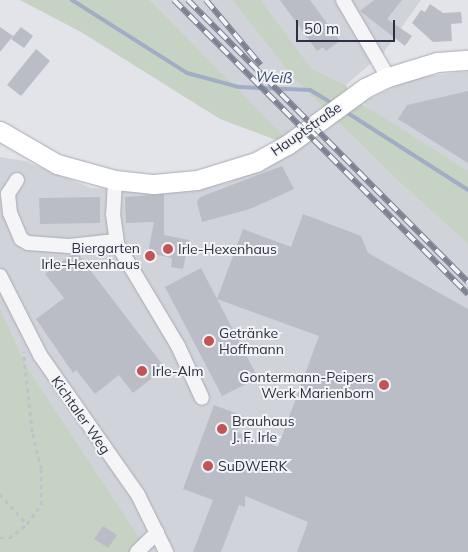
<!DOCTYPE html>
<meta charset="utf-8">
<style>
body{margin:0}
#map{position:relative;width:468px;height:552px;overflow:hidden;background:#e2e4e9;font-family:Mulish,sans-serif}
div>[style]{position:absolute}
.built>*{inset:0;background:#d1d3db}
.green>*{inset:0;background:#c6d2c4}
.stream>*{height:4px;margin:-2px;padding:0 2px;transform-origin:2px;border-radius:2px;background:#a1adc5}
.building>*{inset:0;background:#babdc6}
.path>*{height:2.5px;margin-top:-1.25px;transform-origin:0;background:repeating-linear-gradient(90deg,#c1c2c8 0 4px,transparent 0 8px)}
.roads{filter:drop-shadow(0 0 1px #a8aab3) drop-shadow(0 0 1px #a8aab3)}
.minor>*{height:14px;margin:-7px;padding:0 7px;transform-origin:7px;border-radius:7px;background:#f5f5f8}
.major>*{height:19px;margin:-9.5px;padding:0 9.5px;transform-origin:9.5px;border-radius:9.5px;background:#fff}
.rail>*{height:5.5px;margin-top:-2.75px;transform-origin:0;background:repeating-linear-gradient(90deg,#f2f3f7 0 11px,#7d8291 0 22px);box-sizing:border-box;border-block:1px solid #7d8291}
.dots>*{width:14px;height:14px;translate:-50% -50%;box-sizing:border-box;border:2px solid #f2f3f7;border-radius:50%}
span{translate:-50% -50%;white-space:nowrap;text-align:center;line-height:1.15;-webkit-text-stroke:4px #f2f3f7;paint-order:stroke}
.street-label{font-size:14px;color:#2c3040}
.poi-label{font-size:14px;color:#2c3040}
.right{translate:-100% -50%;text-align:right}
.left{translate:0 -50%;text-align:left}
.water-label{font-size:15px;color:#3a4a70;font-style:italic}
.scale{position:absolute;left:296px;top:20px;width:99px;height:22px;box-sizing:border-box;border:2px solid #2c3040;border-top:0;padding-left:6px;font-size:15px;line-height:18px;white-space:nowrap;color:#2c3040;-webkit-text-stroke:4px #f2f3f7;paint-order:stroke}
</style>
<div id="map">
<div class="built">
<i style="clip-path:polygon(150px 0,232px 0,294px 79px,396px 179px,468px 244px,468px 552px,149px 552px,27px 367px,0 308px,0 157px,25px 161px,91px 188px,144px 190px,228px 183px,295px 147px)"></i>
<i style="clip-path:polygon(261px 0,421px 0,384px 52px,346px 85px,312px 69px)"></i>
<i style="clip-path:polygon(468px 71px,468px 171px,372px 112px,362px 102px,413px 78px)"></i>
</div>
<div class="green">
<i style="clip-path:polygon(20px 0,150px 0,295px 147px,220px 119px,81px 32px)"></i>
<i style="clip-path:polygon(232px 0,261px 0,312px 69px,346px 85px,351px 97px,468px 171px,468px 244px,396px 179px,294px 79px)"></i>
<i style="clip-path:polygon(0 308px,27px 367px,149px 552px,0 552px)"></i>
</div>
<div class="stream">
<i style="left:72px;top:0;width:136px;rotate:32.4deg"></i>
<i style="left:187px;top:73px;width:54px;rotate:15.1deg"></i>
<i style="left:239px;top:87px;width:71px;rotate:2.4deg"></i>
<i style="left:310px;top:90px;width:27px;rotate:31deg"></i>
<i style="left:343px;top:110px;width:148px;rotate:32.6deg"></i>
</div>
<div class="building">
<i style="clip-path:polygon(280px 0,310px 0,340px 41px,326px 51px,323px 47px,317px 51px)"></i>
<i style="clip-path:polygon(374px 0,402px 0,387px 19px,412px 36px,405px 46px,360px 11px)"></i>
<i style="clip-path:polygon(430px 4px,443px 13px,461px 12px,462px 23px,451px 24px,452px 41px,433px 42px,412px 23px,421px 10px,425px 12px)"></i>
<i style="clip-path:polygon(0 27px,13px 36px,0 52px)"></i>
<i style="clip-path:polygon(21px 27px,33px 36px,24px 48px,11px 39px)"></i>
<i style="clip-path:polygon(36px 49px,50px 61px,21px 96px,7px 85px)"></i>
<i style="clip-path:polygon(468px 91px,468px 163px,398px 119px,407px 105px)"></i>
<i style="clip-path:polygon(282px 166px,294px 189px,250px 209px,202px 222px,197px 202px,200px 197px)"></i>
<i style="clip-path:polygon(164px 194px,164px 235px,189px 240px,183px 269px,171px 267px,172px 258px,148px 253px,154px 222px,126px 223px,125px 197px)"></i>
<i style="clip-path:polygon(100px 197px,100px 223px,40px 224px,39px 198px)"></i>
<i style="clip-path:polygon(303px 214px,361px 236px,368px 253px,468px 309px,468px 552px,297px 552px,308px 522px,245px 496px,245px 507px,239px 505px,221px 552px,193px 552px,213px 500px,183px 489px,214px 405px,243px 416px,237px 432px,278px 447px,319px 336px,217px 299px,243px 229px,291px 247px)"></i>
<i style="clip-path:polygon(78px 254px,165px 368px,133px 393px,119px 375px,95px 394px,76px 370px,73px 373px,36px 319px,64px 298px,45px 274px,71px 255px)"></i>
<i style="clip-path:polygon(201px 268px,258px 378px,222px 396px,165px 287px)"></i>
<i style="clip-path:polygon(103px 526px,117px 535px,108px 548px,94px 539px)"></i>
</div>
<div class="path">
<i style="left:0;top:494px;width:40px;rotate:48deg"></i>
<i style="left:0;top:538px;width:9px"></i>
<i style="left:9px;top:538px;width:23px;rotate:-38deg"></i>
<i style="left:27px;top:524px;width:24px;rotate:-54deg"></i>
<i style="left:41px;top:505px;width:36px;rotate:-90deg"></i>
<i style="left:41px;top:469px;width:38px;rotate:-104deg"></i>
<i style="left:32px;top:432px;width:81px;rotate:-96.4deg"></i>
</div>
<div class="roads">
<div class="minor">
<i style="left:343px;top:0;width:89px;rotate:59.7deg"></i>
<i style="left:17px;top:180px;width:17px;rotate:123deg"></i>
<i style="left:8px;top:194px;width:19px;rotate:84deg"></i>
<i style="left:10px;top:213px;width:28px;rotate:67deg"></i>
<i style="left:21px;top:239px;width:8px;rotate:30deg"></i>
<i style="left:28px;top:243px;width:41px;rotate:4.2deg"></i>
<i style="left:69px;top:246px;width:47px;rotate:-6.1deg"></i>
<i style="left:115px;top:180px;width:34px;rotate:93deg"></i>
<i style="left:113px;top:214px;width:30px;rotate:82deg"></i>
<i style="left:117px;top:244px;width:119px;rotate:59.1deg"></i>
<i style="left:178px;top:346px;width:57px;rotate:65.2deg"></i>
<i style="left:0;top:276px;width:89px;rotate:63.1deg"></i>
<i style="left:40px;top:355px;width:171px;rotate:55deg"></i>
<i style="left:138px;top:495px;width:64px;rotate:63.8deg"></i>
<i style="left:137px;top:552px;width:28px;rotate:-44deg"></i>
</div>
<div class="major">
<i style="left:0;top:131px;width:66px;rotate:30.1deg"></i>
<i style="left:57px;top:164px;width:60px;rotate:15.4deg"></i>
<i style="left:115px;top:180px;width:39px;rotate:6deg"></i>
<i style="left:154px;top:184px;width:43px;rotate:-5.3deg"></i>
<i style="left:197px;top:180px;width:62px;rotate:-17deg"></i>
<i style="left:256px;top:162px;width:35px;rotate:-29deg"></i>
<i style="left:287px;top:145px;width:97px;rotate:-36.2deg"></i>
<i style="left:365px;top:88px;width:25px;rotate:-26deg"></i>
<i style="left:388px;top:77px;width:51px;rotate:-17deg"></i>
<i style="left:437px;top:62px;width:31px;rotate:-4deg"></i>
</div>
</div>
<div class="rail">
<i style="left:174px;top:0;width:416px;rotate:45deg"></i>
<i style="left:188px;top:0;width:397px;rotate:45.2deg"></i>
<i style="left:206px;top:0;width:85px;rotate:49.8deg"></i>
</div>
<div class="dots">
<i style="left:168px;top:249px;background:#c15555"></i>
<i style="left:150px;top:256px;background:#c15555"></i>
<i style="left:209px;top:341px;background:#c15555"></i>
<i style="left:142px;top:371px;background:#c15555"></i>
<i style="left:384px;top:385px;background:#c15555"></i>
<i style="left:222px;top:429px;background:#c15555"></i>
<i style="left:208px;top:466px;background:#c15555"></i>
</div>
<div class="street-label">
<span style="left:306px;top:129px;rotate:-35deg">Hauptstraße</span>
<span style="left:81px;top:415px;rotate:55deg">Kichtaler Weg</span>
</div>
<div class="poi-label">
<span class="right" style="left:140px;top:256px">Biergarten<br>Irle-Hexenhaus</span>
<span class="left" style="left:178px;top:249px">Irle-Hexenhaus</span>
<span class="left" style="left:219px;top:341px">Getränke<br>Hoffmann</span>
<span class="left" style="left:152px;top:371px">Irle-Alm</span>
<span class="right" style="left:374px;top:385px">Gontermann-Peipers<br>Werk Marienborn</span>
<span class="left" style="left:232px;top:429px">Brauhaus<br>J. F. Irle</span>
<span class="left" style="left:218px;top:466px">SuDWERK</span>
</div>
<div class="water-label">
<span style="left:274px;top:77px;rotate:3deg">Weiß</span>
</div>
<div class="scale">50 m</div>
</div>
